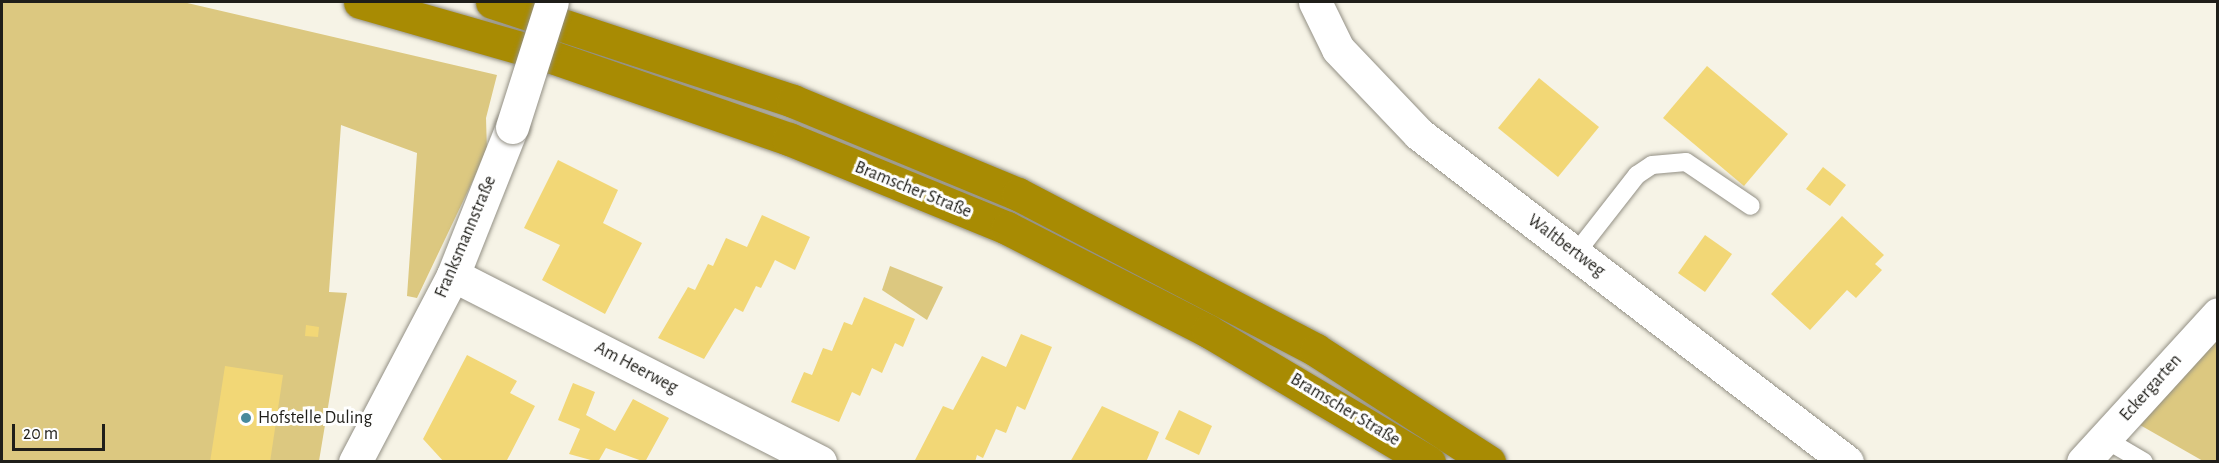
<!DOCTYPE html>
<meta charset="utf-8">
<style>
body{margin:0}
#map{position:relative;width:2219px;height:463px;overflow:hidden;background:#f6f3e6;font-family:"Alegreya Sans",sans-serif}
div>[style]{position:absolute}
.green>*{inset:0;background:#dcc880}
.building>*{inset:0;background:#f2d776}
.roads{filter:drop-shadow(0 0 2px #939085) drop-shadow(0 0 2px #939085)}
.lane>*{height:18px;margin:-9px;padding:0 9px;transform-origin:9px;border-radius:9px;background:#fff}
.street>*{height:33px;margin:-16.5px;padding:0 16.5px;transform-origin:16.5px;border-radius:16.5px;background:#fff}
.highway>*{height:33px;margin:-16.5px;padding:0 16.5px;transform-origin:16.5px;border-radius:16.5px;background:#a88b03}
.bridges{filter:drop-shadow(0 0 2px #939085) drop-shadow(0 0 2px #939085)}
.street-bridge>*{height:33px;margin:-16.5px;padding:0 16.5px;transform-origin:16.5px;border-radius:16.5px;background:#fff}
.dots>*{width:16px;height:16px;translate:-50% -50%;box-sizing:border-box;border:3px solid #fff;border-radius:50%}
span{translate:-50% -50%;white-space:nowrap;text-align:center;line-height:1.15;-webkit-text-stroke:6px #fff;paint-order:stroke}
.street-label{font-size:18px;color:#1f1e19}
.poi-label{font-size:18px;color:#1f1e19}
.left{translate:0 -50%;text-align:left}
.frame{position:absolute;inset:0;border:3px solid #1f1e19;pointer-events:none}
.scale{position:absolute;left:12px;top:424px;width:93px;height:27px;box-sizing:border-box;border:3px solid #1f1e19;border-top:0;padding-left:8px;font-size:18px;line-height:21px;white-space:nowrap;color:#1f1e19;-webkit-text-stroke:4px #fff;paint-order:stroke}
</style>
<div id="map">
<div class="green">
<i style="clip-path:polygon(2px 2px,183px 2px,497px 75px,486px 118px,487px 151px,417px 298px,407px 296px,417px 153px,341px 125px,329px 292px,347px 293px,319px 461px,2px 461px)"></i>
<i style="clip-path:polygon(890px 266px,943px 287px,927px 320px,882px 290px)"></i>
<i style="clip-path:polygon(2217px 340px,2217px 461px,2203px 461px,2140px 425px)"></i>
</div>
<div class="building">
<i style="clip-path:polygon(1707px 66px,1788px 134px,1744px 186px,1663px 118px)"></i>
<i style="clip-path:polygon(1539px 78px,1599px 127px,1558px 177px,1498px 128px)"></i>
<i style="clip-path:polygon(558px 160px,618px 190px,603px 223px,642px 243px,605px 314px,542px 280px,560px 245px,524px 228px)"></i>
<i style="clip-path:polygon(1823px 167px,1846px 185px,1830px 206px,1806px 189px)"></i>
<i style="clip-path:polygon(762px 215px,810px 237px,795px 270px,775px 260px,761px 288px,756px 286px,743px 312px,735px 308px,704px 359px,658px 338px,688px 287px,695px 290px,708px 264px,713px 266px,726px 238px,747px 247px)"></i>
<i style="clip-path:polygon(1842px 216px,1884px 255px,1875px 264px,1882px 270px,1856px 298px,1847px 290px,1810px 330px,1771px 294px)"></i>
<i style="clip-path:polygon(1705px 235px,1732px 254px,1705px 292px,1678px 273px)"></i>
<i style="clip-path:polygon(864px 297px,915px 319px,903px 347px,895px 343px,882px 373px,872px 368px,860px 396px,852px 392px,839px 422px,791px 402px,804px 372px,812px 375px,823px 348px,832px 351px,844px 322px,852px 325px)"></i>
<i style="clip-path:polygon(306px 325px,319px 327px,318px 337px,305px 336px)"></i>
<i style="clip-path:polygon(1021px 334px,1052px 347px,1025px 410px,1017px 406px,1006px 433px,996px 429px,983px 458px,977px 455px,975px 462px,914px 462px,943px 406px,953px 410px,982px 356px,1006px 367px)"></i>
<i style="clip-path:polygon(467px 355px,517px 381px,510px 393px,535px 406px,506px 462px,444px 462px,423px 439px)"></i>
<i style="clip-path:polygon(225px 366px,283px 375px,270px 462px,210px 462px)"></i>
<i style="clip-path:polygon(573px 383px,595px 392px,586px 415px,615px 431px,633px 399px,669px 418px,645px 462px,606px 448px,598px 462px,569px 454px,580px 429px,558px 420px)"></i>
<i style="clip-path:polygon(1102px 406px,1159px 432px,1146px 462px,1070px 462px)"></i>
<i style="clip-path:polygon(1179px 410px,1212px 426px,1199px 455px,1165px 439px)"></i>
</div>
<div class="roads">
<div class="lane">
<i style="left:1576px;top:253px;width:99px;rotate:-52deg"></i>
<i style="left:1637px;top:175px;width:18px;rotate:-34deg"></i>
<i style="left:1652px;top:165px;width:34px;rotate:-5deg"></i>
<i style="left:1686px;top:162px;width:78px;rotate:34.1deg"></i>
<i style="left:2105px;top:439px;width:45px;rotate:30.5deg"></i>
</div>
<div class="street">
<i style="left:1315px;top:2px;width:52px;rotate:63.9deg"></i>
<i style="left:1338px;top:49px;width:117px;rotate:46.4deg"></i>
<i style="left:1419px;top:134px;width:539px;rotate:37.46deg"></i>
<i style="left:453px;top:275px;width:412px;rotate:27deg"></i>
<i style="left:355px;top:462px;width:211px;rotate:-62.3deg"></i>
<i style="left:453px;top:275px;width:159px;rotate:-68.3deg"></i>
<i style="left:2083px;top:462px;width:200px;rotate:-47.6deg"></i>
</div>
<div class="highway">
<i style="left:360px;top:2px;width:200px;rotate:16deg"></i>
<i style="left:552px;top:57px;width:251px;rotate:19.1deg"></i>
<i style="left:789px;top:139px;width:235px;rotate:22.2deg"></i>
<i style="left:1007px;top:228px;width:226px;rotate:27.1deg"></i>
<i style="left:1208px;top:331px;width:257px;rotate:30.7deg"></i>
<i style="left:492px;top:2px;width:317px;rotate:18.2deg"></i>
<i style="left:793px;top:101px;width:243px;rotate:22.5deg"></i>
<i style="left:1018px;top:194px;width:336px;rotate:27.6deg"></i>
<i style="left:1316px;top:350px;width:206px;rotate:32.9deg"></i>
</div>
</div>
<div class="bridges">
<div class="street-bridge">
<i style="left:512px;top:127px;width:131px;rotate:-72.3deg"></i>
</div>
</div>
<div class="dots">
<i style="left:246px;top:418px;background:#488a9c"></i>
</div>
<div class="street-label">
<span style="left:913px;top:190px;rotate:22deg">Bramscher Straße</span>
<span style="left:466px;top:237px;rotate:-67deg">Franksmannstraße</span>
<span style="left:1566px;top:246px;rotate:37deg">Waltbertweg</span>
<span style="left:636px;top:368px;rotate:28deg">Am Heerweg</span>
<span style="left:2151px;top:388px;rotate:-48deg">Eckergarten</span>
<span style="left:1345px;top:410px;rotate:31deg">Bramscher Straße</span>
</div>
<div class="poi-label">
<span class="left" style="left:258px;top:418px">Hofstelle Duling</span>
</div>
<div class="frame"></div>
<div class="scale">20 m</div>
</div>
